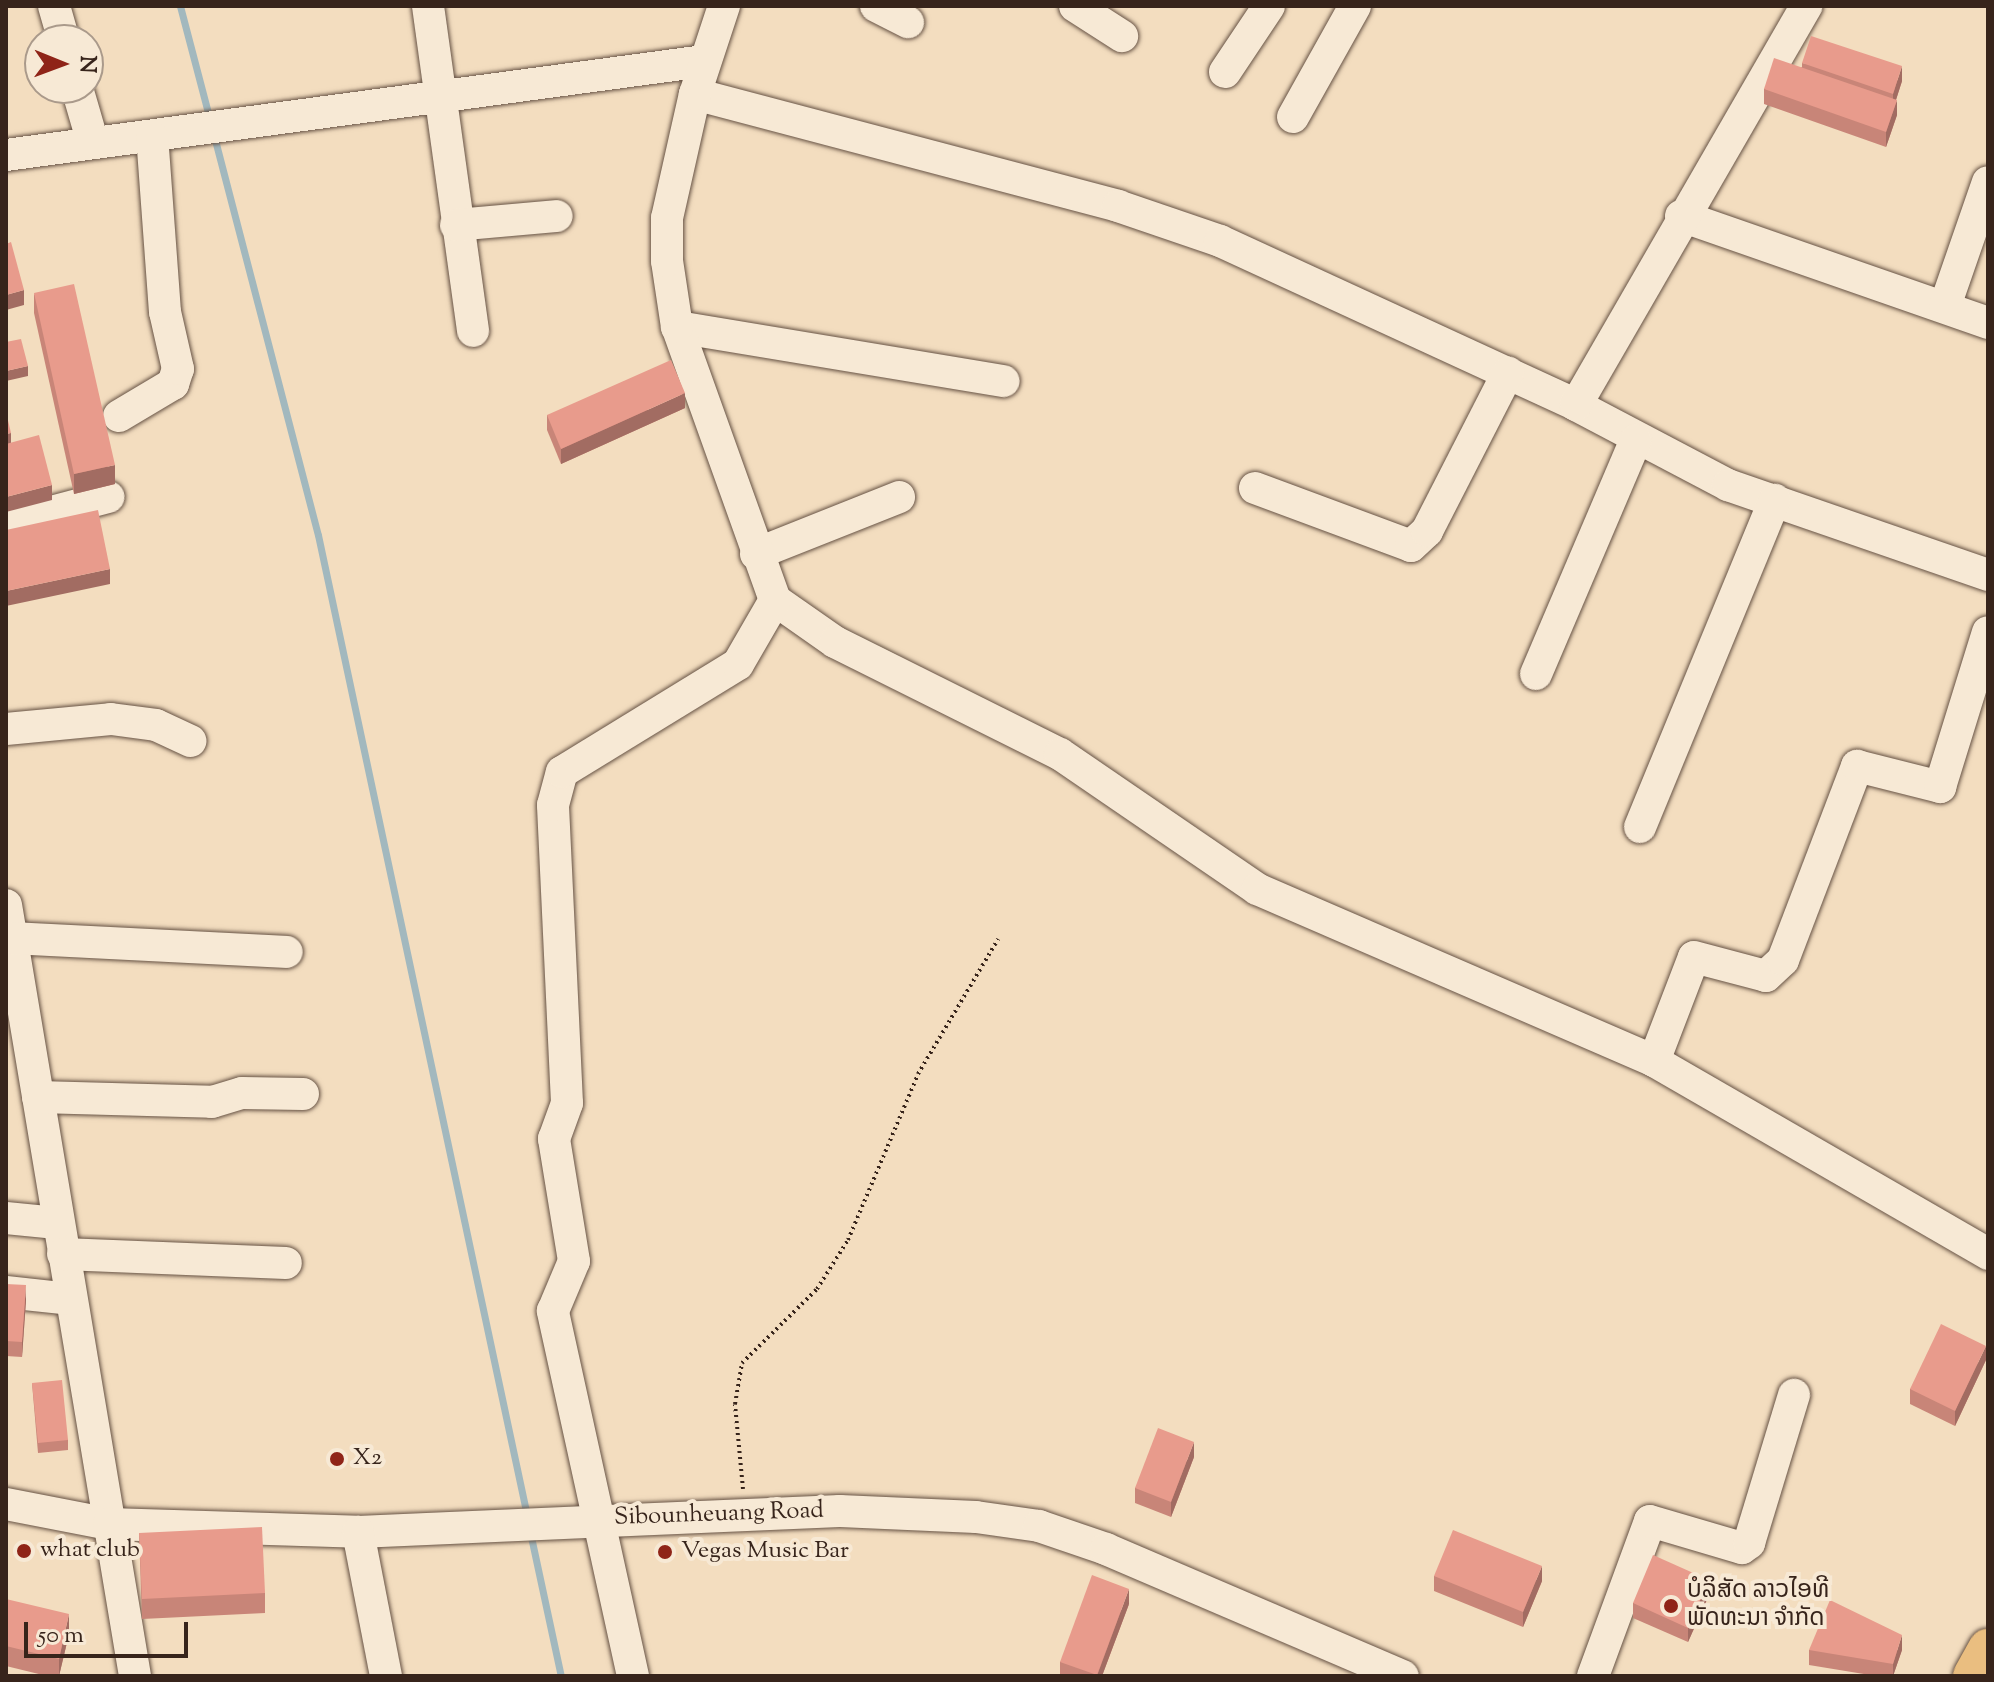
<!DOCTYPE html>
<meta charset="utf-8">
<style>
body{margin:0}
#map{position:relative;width:1994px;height:1682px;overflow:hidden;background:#f3ddbf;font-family:"Sorts Mill Goudy","Noto Sans Lao",serif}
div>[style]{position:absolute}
.stream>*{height:7px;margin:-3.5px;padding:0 3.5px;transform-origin:3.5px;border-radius:3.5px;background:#a2b8be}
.path>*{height:4px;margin-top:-2px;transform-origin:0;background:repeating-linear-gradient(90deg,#37241b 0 2px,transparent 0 6px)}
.roads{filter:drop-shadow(0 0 2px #665244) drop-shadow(0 0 2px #665244)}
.minor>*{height:32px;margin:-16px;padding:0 16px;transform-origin:16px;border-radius:16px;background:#f7e9d5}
.major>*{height:40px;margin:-20px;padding:0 20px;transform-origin:20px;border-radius:20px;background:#eabe80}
.wall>*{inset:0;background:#c88578}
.shaded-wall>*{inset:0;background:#a26c62}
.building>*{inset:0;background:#e89b8c}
.dots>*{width:22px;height:22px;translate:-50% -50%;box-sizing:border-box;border:4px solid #f7e9d5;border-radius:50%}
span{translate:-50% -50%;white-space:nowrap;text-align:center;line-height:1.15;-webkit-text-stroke:8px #f7e9d5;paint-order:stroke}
.poi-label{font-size:24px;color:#37241b}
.left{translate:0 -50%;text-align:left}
.street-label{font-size:24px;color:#37241b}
.frame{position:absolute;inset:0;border:8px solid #37241b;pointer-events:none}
.north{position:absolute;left:24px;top:24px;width:80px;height:80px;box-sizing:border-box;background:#f7e9d5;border:2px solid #aa9a8b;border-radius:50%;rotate:91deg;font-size:22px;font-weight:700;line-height:32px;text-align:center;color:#37241b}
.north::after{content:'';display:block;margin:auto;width:28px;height:36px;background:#8f2418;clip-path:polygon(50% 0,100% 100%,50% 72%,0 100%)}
.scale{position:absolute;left:24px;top:1622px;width:164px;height:36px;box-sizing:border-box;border:4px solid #37241b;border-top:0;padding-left:10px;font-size:24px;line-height:28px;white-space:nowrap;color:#37241b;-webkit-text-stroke:6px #f7e9d5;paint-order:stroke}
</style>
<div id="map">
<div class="stream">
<i style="left:180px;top:6px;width:118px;rotate:75.3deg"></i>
<i style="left:214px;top:136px;width:412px;rotate:75.4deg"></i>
<i style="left:318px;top:535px;width:1003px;rotate:77.97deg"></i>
<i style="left:530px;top:1532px;width:147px;rotate:77.9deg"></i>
</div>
<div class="path">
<i style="left:743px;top:1489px;width:85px;rotate:-95.4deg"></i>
<i style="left:735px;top:1404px;width:42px;rotate:-80.3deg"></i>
<i style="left:742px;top:1363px;width:105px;rotate:-44.6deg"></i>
<i style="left:817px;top:1289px;width:58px;rotate:-57.7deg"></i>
<i style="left:848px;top:1240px;width:180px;rotate:-67.1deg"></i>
<i style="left:918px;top:1074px;width:157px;rotate:-59.3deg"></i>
</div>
<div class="roads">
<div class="minor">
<i style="left:54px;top:6px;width:35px;rotate:74deg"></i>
<i style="left:428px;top:6px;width:328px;rotate:82.1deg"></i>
<i style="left:876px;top:6px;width:36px;rotate:27deg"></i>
<i style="left:1075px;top:6px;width:56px;rotate:32.6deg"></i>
<i style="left:1225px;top:72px;width:79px;rotate:-56.3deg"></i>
<i style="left:77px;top:88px;width:57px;rotate:73.8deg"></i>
<i style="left:695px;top:94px;width:438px;rotate:14.8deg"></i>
<i style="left:1118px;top:206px;width:108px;rotate:18.9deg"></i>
<i style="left:1220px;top:241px;width:392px;rotate:24.7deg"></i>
<i style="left:1576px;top:405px;width:172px;rotate:27.8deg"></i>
<i style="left:1728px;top:485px;width:275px;rotate:19.1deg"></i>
<i style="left:1293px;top:117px;width:127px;rotate:-60.8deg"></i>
<i style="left:6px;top:155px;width:704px;rotate:-7.67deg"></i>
<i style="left:1681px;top:216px;width:325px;rotate:19.2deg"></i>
<i style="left:456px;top:225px;width:101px;rotate:-5.1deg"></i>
<i style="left:1945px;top:306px;width:131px;rotate:-70.9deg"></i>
<i style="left:677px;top:327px;width:331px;rotate:9.4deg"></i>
<i style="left:1576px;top:405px;width:461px;rotate:-60deg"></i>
<i style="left:119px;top:416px;width:63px;rotate:-30.7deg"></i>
<i style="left:173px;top:384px;width:16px;rotate:-72deg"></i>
<i style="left:178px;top:369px;width:58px;rotate:-102.8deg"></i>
<i style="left:165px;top:312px;width:175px;rotate:-94.2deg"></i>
<i style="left:1255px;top:488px;width:166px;rotate:20.4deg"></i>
<i style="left:1411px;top:546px;width:22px;rotate:-43deg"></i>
<i style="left:1427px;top:531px;width:178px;rotate:-62.9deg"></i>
<i style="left:6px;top:524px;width:106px;rotate:-14.8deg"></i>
<i style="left:756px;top:554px;width:154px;rotate:-21.7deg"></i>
<i style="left:775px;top:600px;width:73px;rotate:35deg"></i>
<i style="left:835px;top:642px;width:251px;rotate:26.5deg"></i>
<i style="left:1060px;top:754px;width:239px;rotate:34.4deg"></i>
<i style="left:1257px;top:889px;width:433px;rotate:23.4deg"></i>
<i style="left:1654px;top:1061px;width:386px;rotate:30deg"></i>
<i style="left:1536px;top:674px;width:254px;rotate:-66.9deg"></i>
<i style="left:6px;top:729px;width:105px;rotate:-5.4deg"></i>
<i style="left:111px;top:719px;width:45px;rotate:7.6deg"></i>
<i style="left:156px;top:725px;width:38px;rotate:25deg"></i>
<i style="left:1640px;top:827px;width:354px;rotate:-67.6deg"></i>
<i style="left:6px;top:905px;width:782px;rotate:80.5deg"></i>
<i style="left:12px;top:938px;width:275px;rotate:2.9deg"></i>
<i style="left:1654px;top:1061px;width:111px;rotate:-69deg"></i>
<i style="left:1694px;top:957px;width:74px;rotate:14.8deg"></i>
<i style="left:1766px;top:976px;width:23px;rotate:-43deg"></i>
<i style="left:1783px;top:960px;width:208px;rotate:-69.1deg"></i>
<i style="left:1857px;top:766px;width:86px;rotate:14.2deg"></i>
<i style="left:1940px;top:787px;width:162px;rotate:-72.8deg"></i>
<i style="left:38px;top:1097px;width:174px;rotate:1.6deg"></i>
<i style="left:212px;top:1102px;width:31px;rotate:-17deg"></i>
<i style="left:242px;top:1093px;width:61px;rotate:0.9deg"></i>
<i style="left:6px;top:1218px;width:51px;rotate:5.6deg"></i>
<i style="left:63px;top:1254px;width:223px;rotate:2.3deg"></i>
<i style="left:6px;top:1292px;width:64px;rotate:6.2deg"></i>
<i style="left:6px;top:1504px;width:105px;rotate:11deg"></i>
<i style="left:109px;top:1524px;width:249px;rotate:1.8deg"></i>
<i style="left:358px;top:1532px;width:482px;rotate:-2.5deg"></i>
<i style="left:840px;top:1511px;width:136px;rotate:2.5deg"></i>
<i style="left:976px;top:1517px;width:64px;rotate:8.1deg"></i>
<i style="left:1039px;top:1526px;width:71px;rotate:18.9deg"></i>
<i style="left:1106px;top:1549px;width:323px;rotate:23.2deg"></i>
<i style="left:358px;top:1532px;width:147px;rotate:79deg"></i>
<i style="left:633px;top:1676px;width:374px;rotate:-102.4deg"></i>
<i style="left:553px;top:1311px;width:54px;rotate:-67.2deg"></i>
<i style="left:574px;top:1261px;width:124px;rotate:-99.3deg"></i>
<i style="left:554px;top:1139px;width:38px;rotate:-70deg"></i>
<i style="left:567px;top:1103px;width:298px;rotate:-92.7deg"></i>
<i style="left:553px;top:805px;width:34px;rotate:-75deg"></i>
<i style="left:562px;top:772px;width:206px;rotate:-31.5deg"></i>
<i style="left:738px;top:664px;width:74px;rotate:-60deg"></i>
<i style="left:775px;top:600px;width:290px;rotate:-109.7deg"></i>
<i style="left:677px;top:327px;width:67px;rotate:-98.6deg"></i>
<i style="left:667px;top:261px;width:43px;rotate:-90deg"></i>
<i style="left:667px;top:218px;width:127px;rotate:-77.3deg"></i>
<i style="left:695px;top:94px;width:93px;rotate:-71.8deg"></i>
<i style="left:1593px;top:1676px;width:165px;rotate:-69.8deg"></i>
<i style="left:1650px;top:1521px;width:96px;rotate:16.4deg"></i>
<i style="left:1742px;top:1548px;width:9px;rotate:-36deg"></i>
<i style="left:1749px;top:1543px;width:155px;rotate:-73.1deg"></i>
</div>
<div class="major">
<i style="left:1973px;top:1676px;width:31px;rotate:-61deg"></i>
</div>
</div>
<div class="wall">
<i style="clip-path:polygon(1802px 63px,1902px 81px,1896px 100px,1897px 115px,1886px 147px,1764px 104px,1764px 89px,1802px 67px)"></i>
<i style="clip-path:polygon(34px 293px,115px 484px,74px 494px,34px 313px)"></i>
<i style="clip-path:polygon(685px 408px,561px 464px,547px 430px,547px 415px)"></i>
<i style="clip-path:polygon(6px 1284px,26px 1300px,22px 1357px,6px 1356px)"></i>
<i style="clip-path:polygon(1986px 1360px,1955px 1426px,1910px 1404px,1910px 1389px)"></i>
<i style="clip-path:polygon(32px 1383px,68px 1440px,68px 1450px,38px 1453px)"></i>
<i style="clip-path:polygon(1194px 1457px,1171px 1517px,1135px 1503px,1135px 1488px)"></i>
<i style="clip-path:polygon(139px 1533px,265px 1593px,265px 1613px,142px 1619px)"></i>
<i style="clip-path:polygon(1434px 1576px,1542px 1581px,1523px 1627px,1434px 1591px)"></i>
<i style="clip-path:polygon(1709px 1595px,1688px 1642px,1633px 1618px,1633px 1603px)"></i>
<i style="clip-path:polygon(6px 1599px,69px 1634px,59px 1676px,47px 1676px,6px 1666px)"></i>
<i style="clip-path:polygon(1129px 1604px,1102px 1676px,1060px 1676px,1060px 1662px)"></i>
<i style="clip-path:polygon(1809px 1650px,1902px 1650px,1893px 1676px,1876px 1676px,1809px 1665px)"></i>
</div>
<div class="shaded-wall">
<i style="clip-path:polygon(1902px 66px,1902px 81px,1893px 109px,1893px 94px)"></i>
<i style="clip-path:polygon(1897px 100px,1897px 115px,1886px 147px,1886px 132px)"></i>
<i style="clip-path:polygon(24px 290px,24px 305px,6px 310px,6px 295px)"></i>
<i style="clip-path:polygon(28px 366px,28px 376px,6px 381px,6px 371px)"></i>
<i style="clip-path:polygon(685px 393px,685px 408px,561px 464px,561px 449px)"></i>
<i style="clip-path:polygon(11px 433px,11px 447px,6px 449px,6px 434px)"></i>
<i style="clip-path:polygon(115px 465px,115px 484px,74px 494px,74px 474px)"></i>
<i style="clip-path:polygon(52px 485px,52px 500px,6px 512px,6px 497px)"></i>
<i style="clip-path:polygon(110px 569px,110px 584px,6px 606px,6px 591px)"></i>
<i style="clip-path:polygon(26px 1285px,26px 1300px,22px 1357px,22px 1342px)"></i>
<i style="clip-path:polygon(1986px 1346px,1986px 1360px,1955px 1426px,1955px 1411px)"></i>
<i style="clip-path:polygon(1194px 1442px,1194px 1457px,1171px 1517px,1171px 1502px)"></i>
<i style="clip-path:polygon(1542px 1566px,1542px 1581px,1523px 1627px,1523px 1612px)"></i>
<i style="clip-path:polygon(1709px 1580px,1709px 1595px,1688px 1642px,1688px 1628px)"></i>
<i style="clip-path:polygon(1129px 1589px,1129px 1604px,1102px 1676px,1097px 1676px)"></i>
<i style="clip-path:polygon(69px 1614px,69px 1634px,59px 1676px,59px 1659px)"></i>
<i style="clip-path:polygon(1902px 1635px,1902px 1650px,1893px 1676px,1893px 1664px)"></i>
</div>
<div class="building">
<i style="clip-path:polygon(1811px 36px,1902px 66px,1893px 94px,1802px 63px)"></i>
<i style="clip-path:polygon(1774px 58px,1897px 100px,1886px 132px,1764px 89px)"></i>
<i style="clip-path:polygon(11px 242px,24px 290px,6px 295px,6px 244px)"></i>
<i style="clip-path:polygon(74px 284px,115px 465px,74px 474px,34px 293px)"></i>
<i style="clip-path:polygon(21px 339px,28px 366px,6px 371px,6px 342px)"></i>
<i style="clip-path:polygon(671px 360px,685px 393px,561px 449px,547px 415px)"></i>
<i style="clip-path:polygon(6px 412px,11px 433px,6px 434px)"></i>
<i style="clip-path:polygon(39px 435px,52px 485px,6px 497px,6px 444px)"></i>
<i style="clip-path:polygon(98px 510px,110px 569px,6px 591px,6px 530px)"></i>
<i style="clip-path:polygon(6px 1284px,26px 1285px,22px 1342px,6px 1341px)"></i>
<i style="clip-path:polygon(1941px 1324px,1986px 1346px,1955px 1411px,1910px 1389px)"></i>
<i style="clip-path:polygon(62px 1380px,68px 1440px,38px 1443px,32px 1383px)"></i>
<i style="clip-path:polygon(1158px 1428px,1194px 1442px,1171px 1502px,1135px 1488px)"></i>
<i style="clip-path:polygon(262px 1527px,265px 1593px,142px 1599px,139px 1533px)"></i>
<i style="clip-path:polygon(1453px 1530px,1542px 1566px,1523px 1612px,1434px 1576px)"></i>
<i style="clip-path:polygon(1653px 1555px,1709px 1580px,1688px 1628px,1633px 1603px)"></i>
<i style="clip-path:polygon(1092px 1575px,1129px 1589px,1097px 1675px,1060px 1662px)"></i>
<i style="clip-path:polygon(6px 1599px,69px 1614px,59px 1659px,6px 1646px)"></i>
<i style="clip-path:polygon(1830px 1600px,1902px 1635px,1893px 1664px,1809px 1650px)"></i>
</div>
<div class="dots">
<i style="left:337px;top:1459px;background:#8f2418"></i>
<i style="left:24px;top:1551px;background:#8f2418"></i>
<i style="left:665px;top:1552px;background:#8f2418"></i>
<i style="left:1671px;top:1606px;background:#8f2418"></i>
</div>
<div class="poi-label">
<span class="left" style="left:353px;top:1459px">X2</span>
<span class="left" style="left:40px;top:1551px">what club</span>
<span class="left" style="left:681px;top:1552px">Vegas Music Bar</span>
<span class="left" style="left:1687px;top:1606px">ບໍລິສັດ ລາວໄອທີ<br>ພັດທະນາ ຈຳກັດ</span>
</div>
<div class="street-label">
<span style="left:719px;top:1515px;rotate:-2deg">Sibounheuang Road</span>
</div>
<div class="frame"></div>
<div class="north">N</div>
<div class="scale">50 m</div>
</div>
